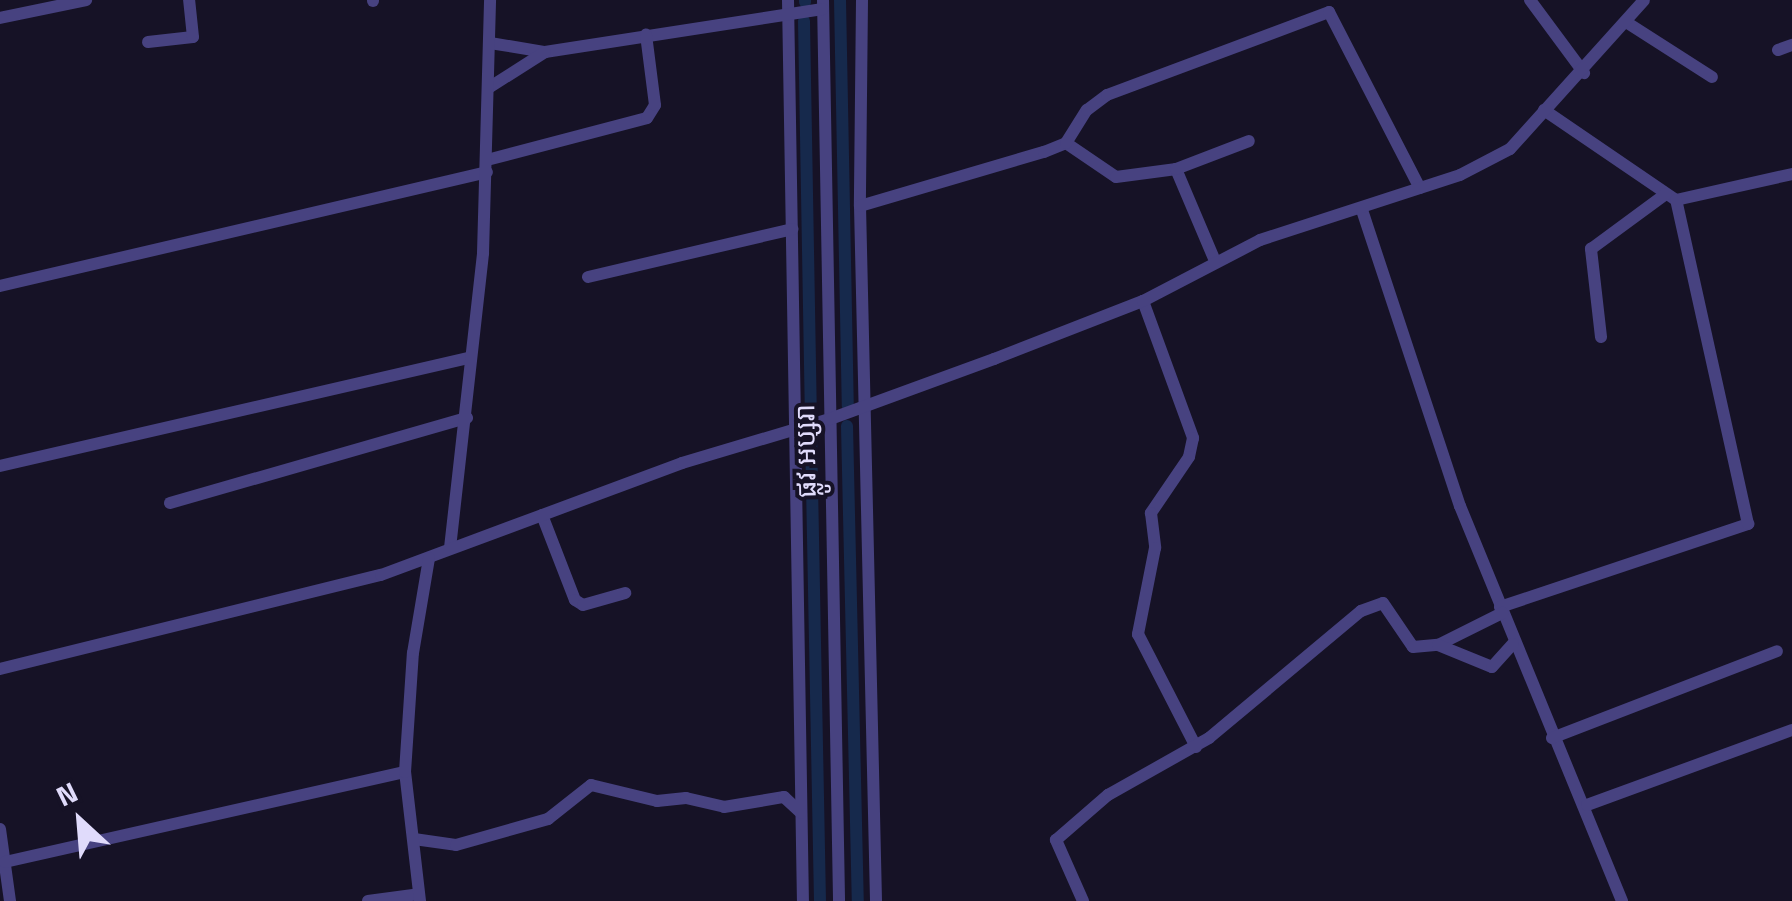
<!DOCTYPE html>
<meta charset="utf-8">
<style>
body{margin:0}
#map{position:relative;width:1792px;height:901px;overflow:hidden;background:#161226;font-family:"Titillium Web","Noto Sans Khmer",sans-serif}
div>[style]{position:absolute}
.canal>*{height:12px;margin:-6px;padding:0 6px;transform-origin:6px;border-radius:6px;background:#16294c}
.minor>*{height:12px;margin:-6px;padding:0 6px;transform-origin:6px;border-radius:6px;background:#474280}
span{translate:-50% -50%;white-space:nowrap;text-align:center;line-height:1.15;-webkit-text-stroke:8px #161226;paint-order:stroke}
.street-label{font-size:28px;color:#e0dbfb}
.north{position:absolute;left:30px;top:771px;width:100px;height:100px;-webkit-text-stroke:8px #161226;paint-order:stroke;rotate:334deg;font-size:28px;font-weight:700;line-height:40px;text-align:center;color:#e0dbfb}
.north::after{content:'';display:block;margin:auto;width:35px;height:45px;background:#e0dbfb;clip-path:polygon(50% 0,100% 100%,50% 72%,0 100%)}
</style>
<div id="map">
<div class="canal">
<i style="left:840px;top:0;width:406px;rotate:88.9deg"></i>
<i style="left:805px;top:2px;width:2px;rotate:-90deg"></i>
<i style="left:804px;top:21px;width:393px;rotate:89deg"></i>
<i style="left:847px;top:426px;width:475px;rotate:88.7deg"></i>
<i style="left:811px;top:433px;width:468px;rotate:88.9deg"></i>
</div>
<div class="minor">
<i style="left:788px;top:0;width:901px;rotate:89.05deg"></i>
<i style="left:823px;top:0;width:901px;rotate:88.98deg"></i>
<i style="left:862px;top:0;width:206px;rotate:90.6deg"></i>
<i style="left:860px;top:206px;width:695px;rotate:88.68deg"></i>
<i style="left:1530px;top:0;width:91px;rotate:53.5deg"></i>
<i style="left:373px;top:1px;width:1px;rotate:-90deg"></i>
<i style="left:0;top:18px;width:88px;rotate:-11.8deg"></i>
<i style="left:1626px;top:22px;width:102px;rotate:32.6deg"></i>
<i style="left:148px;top:42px;width:45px;rotate:-6.3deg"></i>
<i style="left:193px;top:37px;width:37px;rotate:-96deg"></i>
<i style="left:490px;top:43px;width:56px;rotate:9.3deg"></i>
<i style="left:545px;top:52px;width:281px;rotate:-8.8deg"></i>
<i style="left:1778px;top:50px;width:15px;rotate:-20deg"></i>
<i style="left:490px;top:87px;width:65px;rotate:-32.5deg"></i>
<i style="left:1544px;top:110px;width:160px;rotate:34.3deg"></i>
<i style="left:1676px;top:200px;width:119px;rotate:-12.6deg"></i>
<i style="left:1066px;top:143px;width:60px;rotate:34.2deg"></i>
<i style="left:1116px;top:177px;width:61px;rotate:-7.6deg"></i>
<i style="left:487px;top:160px;width:165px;rotate:-14.7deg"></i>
<i style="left:647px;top:118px;width:15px;rotate:-58deg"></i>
<i style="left:655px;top:105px;width:71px;rotate:-97.3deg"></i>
<i style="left:860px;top:206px;width:192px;rotate:-16.4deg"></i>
<i style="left:1044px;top:152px;width:24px;rotate:-22deg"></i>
<i style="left:1066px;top:143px;width:39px;rotate:-58deg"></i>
<i style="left:1087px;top:110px;width:25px;rotate:-37deg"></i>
<i style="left:1107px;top:95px;width:237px;rotate:-20.5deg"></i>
<i style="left:1329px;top:12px;width:198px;rotate:62.7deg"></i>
<i style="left:1362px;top:210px;width:312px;rotate:71.7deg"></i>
<i style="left:1460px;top:506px;width:427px;rotate:67.7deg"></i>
<i style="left:1215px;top:261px;width:100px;rotate:-113deg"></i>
<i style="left:1176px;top:169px;width:78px;rotate:-21deg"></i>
<i style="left:588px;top:277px;width:210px;rotate:-13.2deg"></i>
<i style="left:0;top:286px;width:500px;rotate:-13.17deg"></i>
<i style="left:1143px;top:301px;width:146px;rotate:69.9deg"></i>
<i style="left:1193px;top:438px;width:19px;rotate:102deg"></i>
<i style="left:1189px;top:457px;width:68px;rotate:124.2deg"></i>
<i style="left:1151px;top:513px;width:35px;rotate:83deg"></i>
<i style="left:1155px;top:548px;width:88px;rotate:101.2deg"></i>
<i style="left:1138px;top:634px;width:127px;rotate:62.8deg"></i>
<i style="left:1601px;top:337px;width:89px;rotate:-96.5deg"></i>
<i style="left:1591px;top:249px;width:93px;rotate:-36.3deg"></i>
<i style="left:0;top:466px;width:481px;rotate:-13deg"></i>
<i style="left:170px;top:503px;width:309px;rotate:-16deg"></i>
<i style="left:542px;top:515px;width:91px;rotate:68.8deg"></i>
<i style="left:575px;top:600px;width:9px;rotate:32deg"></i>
<i style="left:583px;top:605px;width:44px;rotate:-15.9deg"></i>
<i style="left:450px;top:548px;width:297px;rotate:-83.6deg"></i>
<i style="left:483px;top:253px;width:253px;rotate:-88.4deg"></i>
<i style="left:1500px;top:607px;width:262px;rotate:-18.5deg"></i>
<i style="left:1748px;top:524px;width:332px;rotate:-102.5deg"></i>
<i style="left:1438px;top:645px;width:72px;rotate:-26.6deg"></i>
<i style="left:0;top:669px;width:392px;rotate:-13.9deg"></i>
<i style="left:381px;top:575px;width:321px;rotate:-20.4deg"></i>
<i style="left:682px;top:463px;width:154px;rotate:-16.6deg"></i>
<i style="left:830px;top:419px;width:175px;rotate:-20.1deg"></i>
<i style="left:994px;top:359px;width:160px;rotate:-21.3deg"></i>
<i style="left:1143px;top:301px;width:132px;rotate:-27.5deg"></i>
<i style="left:1260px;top:240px;width:210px;rotate:-18deg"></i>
<i style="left:1460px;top:175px;width:56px;rotate:-27.5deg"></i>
<i style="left:1510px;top:149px;width:200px;rotate:-48deg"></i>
<i style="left:1552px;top:738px;width:241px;rotate:-21.1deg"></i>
<i style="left:1587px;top:805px;width:218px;rotate:-20.1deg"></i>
<i style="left:0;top:829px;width:73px;rotate:82.1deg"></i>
<i style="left:414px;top:839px;width:42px;rotate:8.1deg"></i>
<i style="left:456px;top:845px;width:96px;rotate:-15.8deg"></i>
<i style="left:548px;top:819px;width:55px;rotate:-38.3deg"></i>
<i style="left:591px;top:785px;width:68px;rotate:13.6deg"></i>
<i style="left:657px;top:801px;width:29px;rotate:-6deg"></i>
<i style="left:686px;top:798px;width:39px;rotate:13deg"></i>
<i style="left:724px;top:807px;width:61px;rotate:-9.5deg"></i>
<i style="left:784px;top:797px;width:23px;rotate:43deg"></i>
<i style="left:5px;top:862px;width:410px;rotate:-12.7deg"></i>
<i style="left:368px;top:901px;width:51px;rotate:-7.8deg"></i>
<i style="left:420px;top:901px;width:130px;rotate:-96.6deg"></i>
<i style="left:405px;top:772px;width:119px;rotate:-86.2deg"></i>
<i style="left:413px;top:653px;width:96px;rotate:-80.4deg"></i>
<i style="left:1083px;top:901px;width:67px;rotate:-113.9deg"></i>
<i style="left:1056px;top:840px;width:69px;rotate:-40.9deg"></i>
<i style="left:1108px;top:795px;width:116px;rotate:-29.4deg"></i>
<i style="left:1209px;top:738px;width:198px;rotate:-39.9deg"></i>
<i style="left:1361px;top:611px;width:23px;rotate:-20deg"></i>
<i style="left:1383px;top:603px;width:53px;rotate:55.7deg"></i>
<i style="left:1413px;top:647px;width:25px;rotate:-5deg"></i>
<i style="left:1438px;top:645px;width:58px;rotate:22.2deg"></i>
<i style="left:1492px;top:667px;width:31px;rotate:-48deg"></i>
</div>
<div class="street-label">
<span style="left:805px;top:451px;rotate:-91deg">ផ្លូវ អប្សរា</span>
</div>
<div class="north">N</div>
</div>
